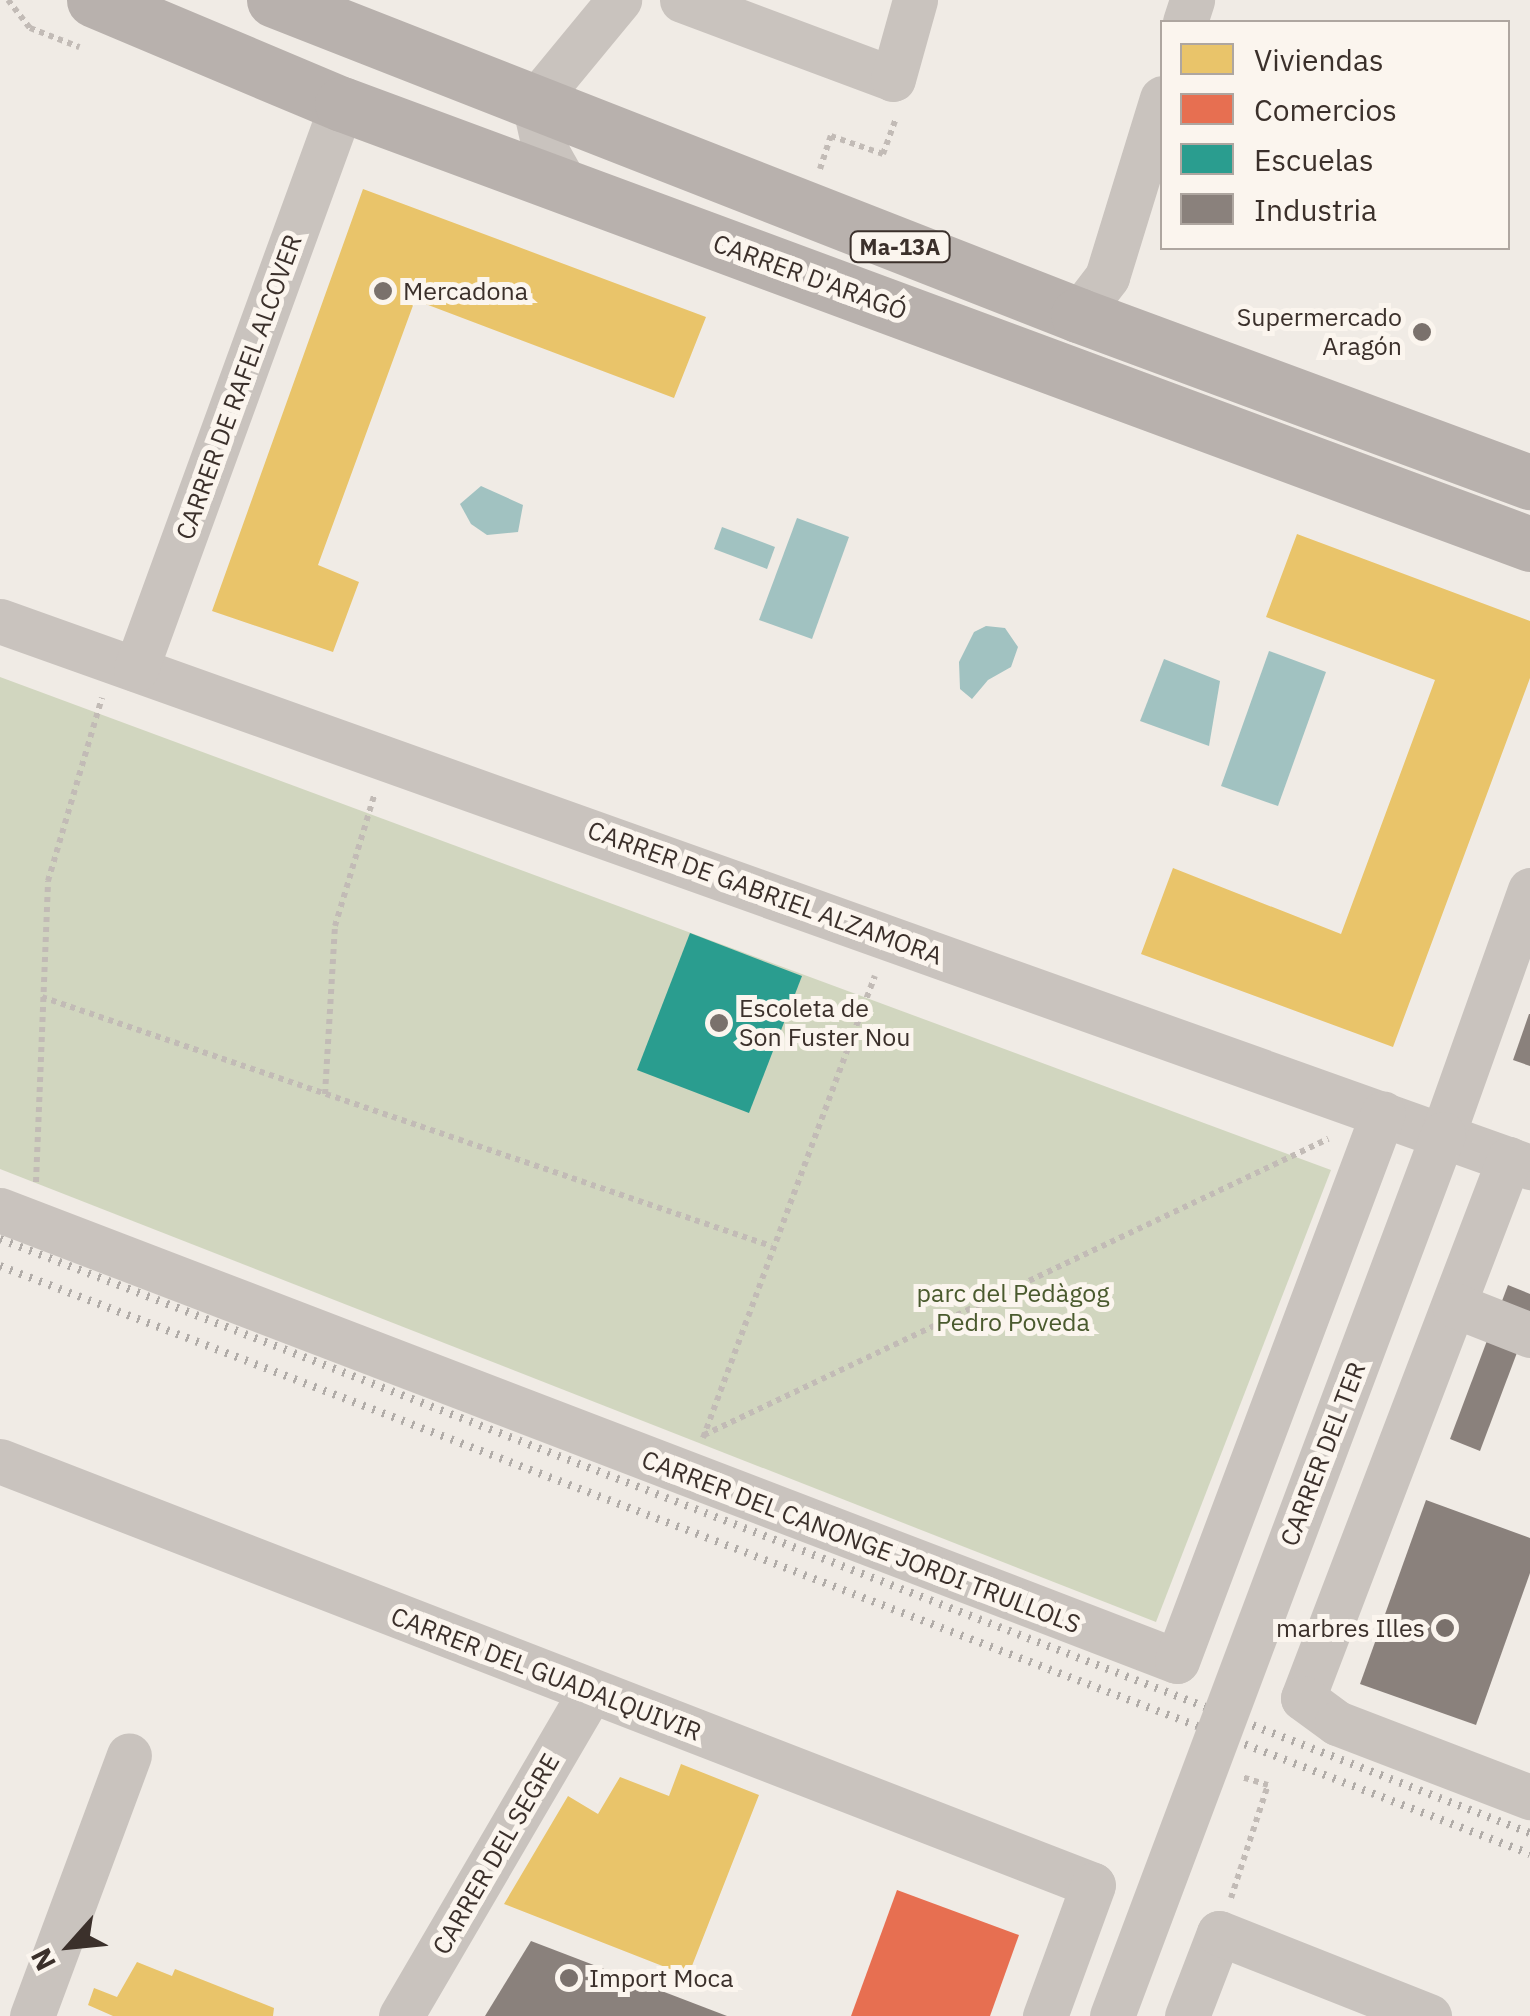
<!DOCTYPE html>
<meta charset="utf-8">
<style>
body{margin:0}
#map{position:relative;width:1530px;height:2016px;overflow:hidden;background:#f0ebe5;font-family:"IBM Plex Sans",sans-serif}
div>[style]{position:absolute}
.green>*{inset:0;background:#d1d6bf}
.water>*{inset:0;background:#a1c2c1}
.homes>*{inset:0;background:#e9c46a}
.shops>*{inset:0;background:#e76f51}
.schools>*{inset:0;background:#2a9d8f}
.industry>*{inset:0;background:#8a817c}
.path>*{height:6px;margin-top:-3px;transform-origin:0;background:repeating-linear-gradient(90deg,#c2bbb6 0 5px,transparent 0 10px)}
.minor>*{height:45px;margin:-22.5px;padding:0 22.5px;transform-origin:22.5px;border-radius:22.5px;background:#c9c3be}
.major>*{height:55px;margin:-27.5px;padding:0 27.5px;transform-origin:27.5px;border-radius:27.5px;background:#b8b1ad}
.rail>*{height:8px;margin-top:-4px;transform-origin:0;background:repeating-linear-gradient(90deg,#b1aca8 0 2.5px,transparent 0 10.5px)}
.minor-bridge>*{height:45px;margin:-22.5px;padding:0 22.5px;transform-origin:22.5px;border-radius:22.5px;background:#c9c3be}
.dots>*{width:28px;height:28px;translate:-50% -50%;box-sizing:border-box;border:5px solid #fbf5ee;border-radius:50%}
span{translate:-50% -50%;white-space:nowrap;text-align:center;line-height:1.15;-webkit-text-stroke:10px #fbf5ee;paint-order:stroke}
.shield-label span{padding:2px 8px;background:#fbf5ee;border:2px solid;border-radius:8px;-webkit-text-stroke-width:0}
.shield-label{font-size:22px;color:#3b302b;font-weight:700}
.street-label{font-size:25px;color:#3b302b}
.poi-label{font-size:25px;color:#3b302b}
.left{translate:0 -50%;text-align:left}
.right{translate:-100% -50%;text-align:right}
.park-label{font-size:25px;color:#4a5a2e}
.legend{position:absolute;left:1160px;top:20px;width:350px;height:230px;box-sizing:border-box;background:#fbf5ee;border:2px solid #aea6a0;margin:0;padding:12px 18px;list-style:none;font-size:30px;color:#3b302b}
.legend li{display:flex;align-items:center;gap:20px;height:50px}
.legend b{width:50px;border:2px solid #aea6a0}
.north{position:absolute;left:20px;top:1896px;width:100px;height:100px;-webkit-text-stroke:8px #fbf5ee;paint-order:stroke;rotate:243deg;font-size:28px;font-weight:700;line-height:40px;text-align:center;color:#3b302b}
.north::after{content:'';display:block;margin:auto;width:35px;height:45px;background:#3b302b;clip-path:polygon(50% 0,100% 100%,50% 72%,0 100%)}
</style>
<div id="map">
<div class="green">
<i style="clip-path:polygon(0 677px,1331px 1170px,1156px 1622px,0 1169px)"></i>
</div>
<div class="water">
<i style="clip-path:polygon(481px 486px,523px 505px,518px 532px,487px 535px,471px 524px,460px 504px)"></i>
<i style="clip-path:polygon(797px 518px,849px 537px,812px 639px,759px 620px)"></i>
<i style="clip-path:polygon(722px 527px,775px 547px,767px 569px,714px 549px)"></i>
<i style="clip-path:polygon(986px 626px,1005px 628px,1018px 647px,1011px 667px,988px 680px,972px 699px,960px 689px,959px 662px,974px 632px)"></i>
<i style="clip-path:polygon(1269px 651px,1326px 672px,1278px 806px,1221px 786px)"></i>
<i style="clip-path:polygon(1164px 659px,1220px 681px,1209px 746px,1140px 721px)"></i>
</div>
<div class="homes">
<i style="clip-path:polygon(363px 189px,706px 317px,674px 398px,415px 300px,318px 565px,359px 582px,333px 652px,212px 611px)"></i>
<i style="clip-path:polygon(1297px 534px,1530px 621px,1530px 678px,1393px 1047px,1141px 954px,1173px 868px,1341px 934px,1435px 680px,1266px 617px)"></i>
<i style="clip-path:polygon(681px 1764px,759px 1795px,688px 1976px,504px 1904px,568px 1796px,598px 1814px,620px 1777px,669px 1796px)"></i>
<i style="clip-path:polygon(137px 1962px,172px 1976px,175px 1969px,274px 2008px,273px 2016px,113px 2016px,88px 2005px,94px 1988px,117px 1997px)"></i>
</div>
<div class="shops">
<i style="clip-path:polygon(897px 1890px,1019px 1935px,990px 2016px,851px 2016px)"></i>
</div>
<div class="schools">
<i style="clip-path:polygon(690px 933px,802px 976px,749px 1113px,637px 1070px)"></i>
</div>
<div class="industry">
<i style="clip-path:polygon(1529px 1014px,1530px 1014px,1530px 1066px,1513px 1060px)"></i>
<i style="clip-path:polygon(1508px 1285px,1530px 1294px,1530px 1318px,1480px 1451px,1450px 1439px)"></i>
<i style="clip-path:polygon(1426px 1500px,1530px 1538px,1530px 1573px,1476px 1725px,1360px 1684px)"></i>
<i style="clip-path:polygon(531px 1941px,727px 2016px,485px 2016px)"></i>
</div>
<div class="path">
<i style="left:8px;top:0;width:36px;rotate:52deg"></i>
<i style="left:30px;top:28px;width:53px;rotate:21.2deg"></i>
<i style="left:820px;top:169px;width:35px;rotate:-72deg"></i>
<i style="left:831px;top:136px;width:55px;rotate:19.1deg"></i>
<i style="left:883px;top:154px;width:38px;rotate:-70deg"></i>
<i style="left:42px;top:997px;width:770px;rotate:18.86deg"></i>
<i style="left:325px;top:1094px;width:168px;rotate:-86.6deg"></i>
<i style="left:335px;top:926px;width:136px;rotate:-73.3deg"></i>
<i style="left:36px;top:1182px;width:301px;rotate:-87.7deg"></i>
<i style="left:48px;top:881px;width:191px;rotate:-73.6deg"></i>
<i style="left:704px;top:1435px;width:691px;rotate:-25.38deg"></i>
<i style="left:703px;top:1438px;width:493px;rotate:-69.6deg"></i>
<i style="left:1231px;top:1898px;width:119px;rotate:-71.9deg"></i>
<i style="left:1268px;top:1785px;width:28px;rotate:-163deg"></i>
</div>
<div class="minor">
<i style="left:682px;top:0;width:225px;rotate:20.5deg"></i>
<i style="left:893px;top:79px;width:82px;rotate:-74.4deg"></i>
<i style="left:1185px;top:22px;width:23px;rotate:-72deg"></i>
<i style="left:566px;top:186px;width:45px;rotate:-119.4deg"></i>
<i style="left:544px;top:147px;width:45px;rotate:-102.8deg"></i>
<i style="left:534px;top:103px;width:134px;rotate:-50.5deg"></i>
<i style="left:1078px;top:315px;width:48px;rotate:-52.7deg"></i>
<i style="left:1107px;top:277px;width:187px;rotate:-72.9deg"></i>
<i style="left:0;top:621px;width:1625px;rotate:19.64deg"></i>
<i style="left:136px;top:669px;width:601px;rotate:-69.97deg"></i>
<i style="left:1443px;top:1134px;width:259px;rotate:-70.4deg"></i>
<i style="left:1509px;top:1159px;width:577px;rotate:110.92deg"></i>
<i style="left:1303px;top:1698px;width:42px;rotate:36.3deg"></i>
<i style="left:1337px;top:1723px;width:207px;rotate:21deg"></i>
<i style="left:0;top:1210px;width:1260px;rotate:20.97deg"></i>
<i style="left:1177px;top:1661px;width:585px;rotate:-69.4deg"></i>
<i style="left:1454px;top:1305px;width:82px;rotate:21.5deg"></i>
<i style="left:0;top:1461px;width:1172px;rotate:21.2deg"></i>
<i style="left:1093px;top:1885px;width:140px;rotate:110.1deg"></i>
<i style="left:32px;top:2016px;width:278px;rotate:-69.6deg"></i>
<i style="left:401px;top:2016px;width:375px;rotate:-59.7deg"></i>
<i style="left:1187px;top:2016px;width:89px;rotate:-68.9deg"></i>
<i style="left:1219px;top:1933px;width:226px;rotate:21.6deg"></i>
</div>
<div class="major">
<i style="left:94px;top:0;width:269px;rotate:22.8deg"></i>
<i style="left:342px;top:104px;width:1267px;rotate:20.32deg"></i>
<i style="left:274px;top:0;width:864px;rotate:21.39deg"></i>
<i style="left:1078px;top:315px;width:482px;rotate:20.3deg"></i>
</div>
<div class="rail">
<i style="left:0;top:1239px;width:1641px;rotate:21.22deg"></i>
<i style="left:0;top:1266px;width:1639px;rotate:21.02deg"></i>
</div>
<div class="minor-bridge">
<i style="left:1112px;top:2016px;width:942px;rotate:-69.43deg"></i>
</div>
<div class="dots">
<i style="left:383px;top:291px;background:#7a716c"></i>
<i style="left:1422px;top:332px;background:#7a716c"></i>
<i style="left:719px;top:1023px;background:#7a716c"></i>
<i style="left:1445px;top:1628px;background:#7a716c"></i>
<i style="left:569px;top:1978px;background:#7a716c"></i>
</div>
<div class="shield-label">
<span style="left:900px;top:247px">Ma-13A</span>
</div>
<div class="street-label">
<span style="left:810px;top:277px;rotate:20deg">CARRER D'ARAGÓ</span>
<span style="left:239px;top:387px;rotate:-70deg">CARRER DE RAFEL ALCOVER</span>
<span style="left:765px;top:893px;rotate:20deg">CARRER DE GABRIEL ALZAMORA</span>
<span style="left:1323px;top:1454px;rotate:-69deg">CARRER DEL TER</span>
<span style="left:861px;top:1542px;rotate:21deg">CARRER DEL CANONGE JORDI TRULLOLS</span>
<span style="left:546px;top:1674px;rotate:21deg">CARRER DEL GUADALQUIVIR</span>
<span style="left:496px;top:1854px;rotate:-60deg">CARRER DEL SEGRE</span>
</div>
<div class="poi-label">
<span class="left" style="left:403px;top:291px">Mercadona</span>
<span class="right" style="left:1402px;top:332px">Supermercado<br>Aragón</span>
<span class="left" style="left:739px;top:1023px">Escoleta de<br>Son Fuster Nou</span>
<span class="right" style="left:1425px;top:1628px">marbres Illes</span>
<span class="left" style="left:589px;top:1978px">Import Moca</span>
</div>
<div class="park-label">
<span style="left:1013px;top:1308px">parc del Pedàgog<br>Pedro Poveda</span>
</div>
<ul class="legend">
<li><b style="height:28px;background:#e9c46a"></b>Viviendas</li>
<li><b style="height:28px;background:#e76f51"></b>Comercios</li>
<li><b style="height:28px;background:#2a9d8f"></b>Escuelas</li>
<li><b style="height:28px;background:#8a817c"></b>Industria</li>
</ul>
<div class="north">N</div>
</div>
